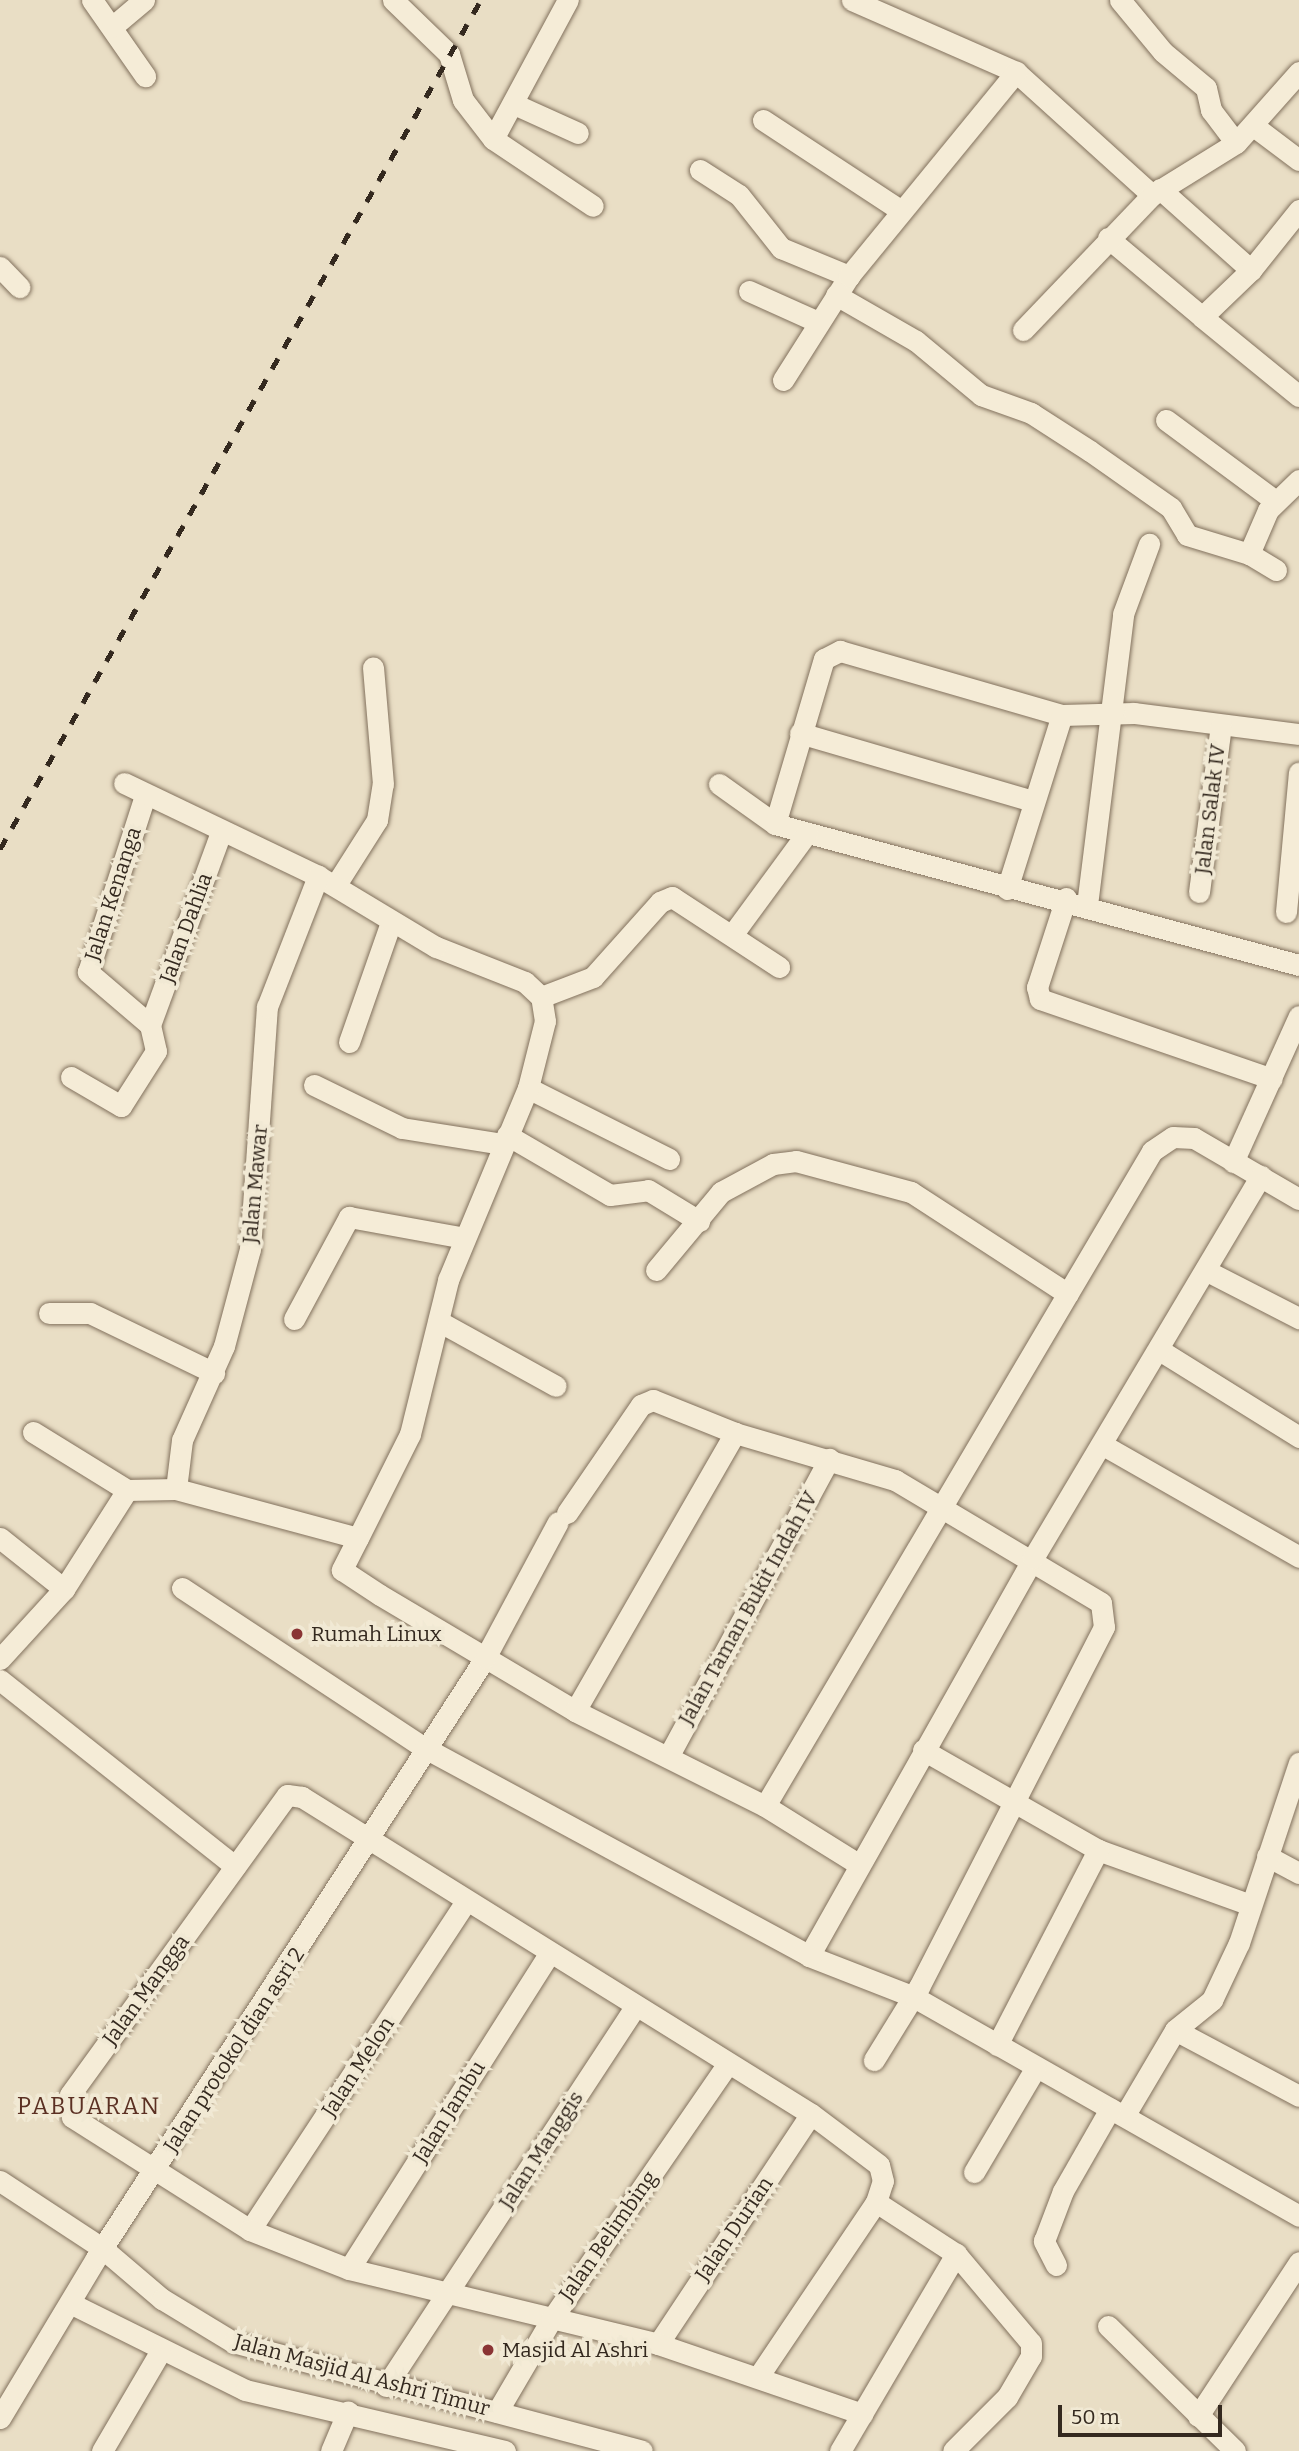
<!DOCTYPE html>
<style>
body{margin:0}
#map{position:relative;width:1299px;height:2451px;overflow:hidden;background:#e9dec5;font-family:Bitter,serif}
div>[style]{position:absolute}
.roads{filter:drop-shadow(0 0 2px #82715d) drop-shadow(0 0 2px #82715d)}
.street>*{height:21px;margin:-10.5px;padding:0 10.5px;transform-origin:10.5px;border-radius:10.5px;background:#f5ecd7}
.rail>*{height:5px;margin-top:-2.5px;transform-origin:0;background:repeating-linear-gradient(90deg,#34291f 0 12px,transparent 0 24px)}
.dots>*{width:19px;height:19px;translate:-50% -50%;box-sizing:border-box;border:4px solid #f1e9d4;border-radius:50%}
span{translate:-50% -50%;white-space:nowrap;text-align:center;line-height:1.15;-webkit-text-stroke:7px #f1e9d4;paint-order:stroke}
.street-label{font-size:21px;color:#34291f}
.poi-label{font-size:21px;color:#34291f}
.left{translate:0 -50%;text-align:left}
.quarter-label{font-size:24px;color:#5b3023;letter-spacing:2px}
.scale{position:absolute;left:1058px;top:2405px;width:164px;height:32px;box-sizing:border-box;border:4px solid #34291f;border-top:0;padding-left:9px;font-size:21px;line-height:24px;white-space:nowrap;color:#34291f;-webkit-text-stroke:5px #f1e9d4;paint-order:stroke}
</style>
<div id="map">
<div class="roads">
<div class="street">
<i style="left:92px;top:0;width:93px;rotate:55.1deg"></i>
<i style="left:393px;top:0;width:78px;rotate:44deg"></i>
<i style="left:449px;top:54px;width:48px;rotate:73.1deg"></i>
<i style="left:463px;top:100px;width:49px;rotate:52.4deg"></i>
<i style="left:493px;top:139px;width:120px;rotate:33.8deg"></i>
<i style="left:852px;top:0;width:179px;rotate:23.7deg"></i>
<i style="left:1016px;top:72px;width:183px;rotate:42.1deg"></i>
<i style="left:1120px;top:0;width:67px;rotate:50.4deg"></i>
<i style="left:1163px;top:52px;width:56px;rotate:39.9deg"></i>
<i style="left:1206px;top:88px;width:23px;rotate:77deg"></i>
<i style="left:1211px;top:110px;width:41px;rotate:52.9deg"></i>
<i style="left:112px;top:27px;width:42px;rotate:-40.2deg"></i>
<i style="left:514px;top:104px;width:70px;rotate:24.4deg"></i>
<i style="left:763px;top:120px;width:164px;rotate:33.3deg"></i>
<i style="left:1255px;top:127px;width:55px;rotate:36.9deg"></i>
<i style="left:493px;top:139px;width:158px;rotate:-61.7deg"></i>
<i style="left:700px;top:170px;width:46px;rotate:32.7deg"></i>
<i style="left:739px;top:195px;width:68px;rotate:51.6deg"></i>
<i style="left:781px;top:248px;width:74px;rotate:22.4deg"></i>
<i style="left:1160px;top:189px;width:122px;rotate:41.7deg"></i>
<i style="left:1299px;top:210px;width:77px;rotate:128.7deg"></i>
<i style="left:1251px;top:270px;width:68px;rotate:136.2deg"></i>
<i style="left:1202px;top:317px;width:125px;rotate:39.2deg"></i>
<i style="left:1108px;top:238px;width:123px;rotate:40deg"></i>
<i style="left:0;top:267px;width:28px;rotate:46deg"></i>
<i style="left:749px;top:291px;width:76px;rotate:24.2deg"></i>
<i style="left:836px;top:295px;width:92px;rotate:29.9deg"></i>
<i style="left:916px;top:341px;width:85px;rotate:39.7deg"></i>
<i style="left:981px;top:395px;width:53px;rotate:19.8deg"></i>
<i style="left:1031px;top:413px;width:70px;rotate:32.8deg"></i>
<i style="left:1090px;top:451px;width:99px;rotate:35.1deg"></i>
<i style="left:1171px;top:508px;width:31px;rotate:59deg"></i>
<i style="left:1187px;top:535px;width:65px;rotate:17deg"></i>
<i style="left:1023px;top:330px;width:187px;rotate:-46.3deg"></i>
<i style="left:1152px;top:195px;width:99px;rotate:-31.8deg"></i>
<i style="left:1236px;top:143px;width:95px;rotate:-48.4deg"></i>
<i style="left:783px;top:380px;width:123px;rotate:-57.6deg"></i>
<i style="left:849px;top:276px;width:264px;rotate:-50.7deg"></i>
<i style="left:1166px;top:420px;width:134px;rotate:36.5deg"></i>
<i style="left:1276px;top:570px;width:31px;rotate:-149deg"></i>
<i style="left:1249px;top:554px;width:48px;rotate:-66.6deg"></i>
<i style="left:1268px;top:510px;width:43px;rotate:-44.1deg"></i>
<i style="left:800px;top:733px;width:243px;rotate:16.3deg"></i>
<i style="left:719px;top:784px;width:69px;rotate:35.5deg"></i>
<i style="left:775px;top:824px;width:543px;rotate:15.06deg"></i>
<i style="left:775px;top:824px;width:172px;rotate:-73.5deg"></i>
<i style="left:824px;top:659px;width:18px;rotate:-27deg"></i>
<i style="left:840px;top:651px;width:231px;rotate:16.1deg"></i>
<i style="left:1062px;top:715px;width:72px;rotate:-1.6deg"></i>
<i style="left:1134px;top:713px;width:166px;rotate:7.3deg"></i>
<i style="left:335px;top:886px;width:78px;rotate:-57.5deg"></i>
<i style="left:377px;top:820px;width:36px;rotate:-81deg"></i>
<i style="left:383px;top:784px;width:117px;rotate:-94.9deg"></i>
<i style="left:1007px;top:889px;width:182px;rotate:-72.5deg"></i>
<i style="left:1199px;top:892px;width:168px;rotate:-82.5deg"></i>
<i style="left:1066px;top:898px;width:94px;rotate:108deg"></i>
<i style="left:1037px;top:987px;width:12px;rotate:76deg"></i>
<i style="left:1040px;top:999px;width:245px;rotate:19deg"></i>
<i style="left:1087px;top:905px;width:293px;rotate:-82.9deg"></i>
<i style="left:1123px;top:614px;width:75px;rotate:-69.6deg"></i>
<i style="left:1286px;top:912px;width:140px;rotate:-84.7deg"></i>
<i style="left:732px;top:935px;width:127px;rotate:-53.7deg"></i>
<i style="left:541px;top:997px;width:56px;rotate:-21deg"></i>
<i style="left:593px;top:977px;width:101px;rotate:-48.2deg"></i>
<i style="left:660px;top:902px;width:13px;rotate:-23deg"></i>
<i style="left:672px;top:897px;width:128px;rotate:33.2deg"></i>
<i style="left:150px;top:1025px;width:206px;rotate:-69.8deg"></i>
<i style="left:349px;top:1042px;width:127px;rotate:-70.7deg"></i>
<i style="left:71px;top:1077px;width:58px;rotate:30.1deg"></i>
<i style="left:121px;top:1106px;width:65px;rotate:-57.5deg"></i>
<i style="left:156px;top:1051px;width:27px;rotate:-103deg"></i>
<i style="left:150px;top:1025px;width:82px;rotate:-139.5deg"></i>
<i style="left:88px;top:972px;width:186px;rotate:-72.1deg"></i>
<i style="left:314px;top:1085px;width:98px;rotate:26deg"></i>
<i style="left:402px;top:1128px;width:101px;rotate:9.1deg"></i>
<i style="left:528px;top:1088px;width:158px;rotate:26.7deg"></i>
<i style="left:507px;top:1135px;width:119px;rotate:30.2deg"></i>
<i style="left:610px;top:1195px;width:38px;rotate:-7deg"></i>
<i style="left:648px;top:1190px;width:60px;rotate:31.3deg"></i>
<i style="left:1233px;top:1162px;width:160px;rotate:-65.7deg"></i>
<i style="left:656px;top:1270px;width:102px;rotate:-50.2deg"></i>
<i style="left:721px;top:1192px;width:59px;rotate:-28.3deg"></i>
<i style="left:773px;top:1164px;width:23px;rotate:-7deg"></i>
<i style="left:796px;top:1161px;width:119px;rotate:15.1deg"></i>
<i style="left:911px;top:1192px;width:187px;rotate:33deg"></i>
<i style="left:1205px;top:1270px;width:106px;rotate:27.1deg"></i>
<i style="left:49px;top:1313px;width:41px"></i>
<i style="left:90px;top:1313px;width:138px;rotate:25.8deg"></i>
<i style="left:294px;top:1319px;width:116px;rotate:-61.7deg"></i>
<i style="left:349px;top:1217px;width:117px;rotate:10.3deg"></i>
<i style="left:440px;top:1322px;width:132px;rotate:28.9deg"></i>
<i style="left:1161px;top:1351px;width:163px;rotate:31.9deg"></i>
<i style="left:33px;top:1432px;width:110px;rotate:31.7deg"></i>
<i style="left:127px;top:1490px;width:49px;rotate:-1.2deg"></i>
<i style="left:176px;top:1489px;width:188px;rotate:15.1deg"></i>
<i style="left:358px;top:1538px;width:116px;rotate:-63.4deg"></i>
<i style="left:410px;top:1434px;width:159px;rotate:-76.1deg"></i>
<i style="left:448px;top:1280px;width:208px;rotate:-67.4deg"></i>
<i style="left:528px;top:1088px;width:69px;rotate:-75.8deg"></i>
<i style="left:545px;top:1021px;width:24px;rotate:-99deg"></i>
<i style="left:541px;top:997px;width:22px;rotate:-137deg"></i>
<i style="left:525px;top:982px;width:96px;rotate:-158.5deg"></i>
<i style="left:436px;top:947px;width:138px;rotate:-149deg"></i>
<i style="left:318px;top:876px;width:215px;rotate:-154.4deg"></i>
<i style="left:1103px;top:1445px;width:226px;rotate:29.7deg"></i>
<i style="left:176px;top:1489px;width:49px;rotate:-83deg"></i>
<i style="left:182px;top:1440px;width:103px;rotate:-65.9deg"></i>
<i style="left:224px;top:1346px;width:100px;rotate:-75deg"></i>
<i style="left:250px;top:1249px;width:243px;rotate:-86deg"></i>
<i style="left:267px;top:1007px;width:141px;rotate:-68.7deg"></i>
<i style="left:567px;top:1513px;width:131px;rotate:-55.6deg"></i>
<i style="left:641px;top:1405px;width:13px;rotate:-23deg"></i>
<i style="left:653px;top:1400px;width:88px;rotate:21.9deg"></i>
<i style="left:735px;top:1433px;width:167px;rotate:16.4deg"></i>
<i style="left:895px;top:1480px;width:240px;rotate:30.8deg"></i>
<i style="left:1101px;top:1603px;width:24px;rotate:83deg"></i>
<i style="left:1104px;top:1627px;width:405px;rotate:117.2deg"></i>
<i style="left:919px;top:1987px;width:86px;rotate:121.7deg"></i>
<i style="left:0;top:1538px;width:82px;rotate:38.6deg"></i>
<i style="left:358px;top:1538px;width:36px;rotate:117deg"></i>
<i style="left:342px;top:1570px;width:45px;rotate:33.3deg"></i>
<i style="left:380px;top:1595px;width:227px;rotate:30.7deg"></i>
<i style="left:575px;top:1711px;width:212px;rotate:26.6deg"></i>
<i style="left:765px;top:1806px;width:110px;rotate:31.9deg"></i>
<i style="left:182px;top:1588px;width:291px;rotate:33.4deg"></i>
<i style="left:425px;top:1748px;width:437px;rotate:28.4deg"></i>
<i style="left:809px;top:1956px;width:113px;rotate:21.3deg"></i>
<i style="left:914px;top:1997px;width:443px;rotate:29.6deg"></i>
<i style="left:0;top:1659px;width:95px;rotate:-47.6deg"></i>
<i style="left:64px;top:1589px;width:117px;rotate:-57.5deg"></i>
<i style="left:0;top:1680px;width:300px;rotate:38.4deg"></i>
<i style="left:575px;top:1711px;width:321px;rotate:-60.1deg"></i>
<i style="left:923px;top:1750px;width:202px;rotate:29.7deg"></i>
<i style="left:1098px;top:1850px;width:159px;rotate:19.8deg"></i>
<i style="left:668px;top:1757px;width:339px;rotate:-61.6deg"></i>
<i style="left:765px;top:1806px;width:761px;rotate:-59.42deg"></i>
<i style="left:1152px;top:1151px;width:25px;rotate:-34deg"></i>
<i style="left:1173px;top:1137px;width:21px;rotate:3deg"></i>
<i style="left:1194px;top:1138px;width:121px;rotate:30.2deg"></i>
<i style="left:1267px;top:1856px;width:36px;rotate:28deg"></i>
<i style="left:809px;top:1956px;width:457px;rotate:-60.6deg"></i>
<i style="left:1033px;top:1558px;width:445px;rotate:-59.2deg"></i>
<i style="left:1175px;top:2030px;width:140px;rotate:28deg"></i>
<i style="left:997px;top:2045px;width:220px;rotate:-62.6deg"></i>
<i style="left:1126px;top:2113px;width:96px;rotate:-59.4deg"></i>
<i style="left:1175px;top:2030px;width:48px;rotate:-39deg"></i>
<i style="left:1212px;top:2000px;width:63px;rotate:-64.7deg"></i>
<i style="left:1239px;top:1943px;width:190px;rotate:-71.6deg"></i>
<i style="left:974px;top:2172px;width:120px;rotate:-59.4deg"></i>
<i style="left:0;top:2181px;width:122px;rotate:33.3deg"></i>
<i style="left:102px;top:2248px;width:79px;rotate:40.4deg"></i>
<i style="left:162px;top:2299px;width:83px;rotate:31.2deg"></i>
<i style="left:233px;top:2342px;width:423px;rotate:14.9deg"></i>
<i style="left:876px;top:2202px;width:95px;rotate:33deg"></i>
<i style="left:956px;top:2254px;width:116px;rotate:49.9deg"></i>
<i style="left:1031px;top:2343px;width:13px;rotate:90deg"></i>
<i style="left:1031px;top:2356px;width:48px;rotate:120.3deg"></i>
<i style="left:1007px;top:2397px;width:76px;rotate:135deg"></i>
<i style="left:250px;top:2230px;width:391px;rotate:-56.7deg"></i>
<i style="left:1056px;top:2265px;width:27px;rotate:-117deg"></i>
<i style="left:1044px;top:2241px;width:53px;rotate:-69.2deg"></i>
<i style="left:1063px;top:2191px;width:95px;rotate:-60.2deg"></i>
<i style="left:349px;top:2269px;width:371px;rotate:-57.6deg"></i>
<i style="left:72px;top:2304px;width:193px;rotate:26.4deg"></i>
<i style="left:245px;top:2390px;width:267px;rotate:13.2deg"></i>
<i style="left:1108px;top:2326px;width:178px;rotate:44.5deg"></i>
<i style="left:658px;top:2344px;width:276px;rotate:-56.4deg"></i>
<i style="left:760px;top:2374px;width:207px;rotate:-56deg"></i>
<i style="left:876px;top:2202px;width:22px;rotate:-72deg"></i>
<i style="left:883px;top:2181px;width:16px;rotate:-104deg"></i>
<i style="left:879px;top:2165px;width:85px;rotate:-143.1deg"></i>
<i style="left:811px;top:2114px;width:600px;rotate:-148.09deg"></i>
<i style="left:302px;top:1797px;width:15px;rotate:-172deg"></i>
<i style="left:287px;top:1795px;width:370px;rotate:125.9deg"></i>
<i style="left:70px;top:2095px;width:22px;rotate:85deg"></i>
<i style="left:72px;top:2117px;width:211px;rotate:32.4deg"></i>
<i style="left:250px;top:2230px;width:106px;rotate:21.5deg"></i>
<i style="left:349px;top:2269px;width:318px;rotate:13.6deg"></i>
<i style="left:658px;top:2344px;width:216px;rotate:18.9deg"></i>
<i style="left:386px;top:2386px;width:452px;rotate:-56.7deg"></i>
<i style="left:497px;top:2412px;width:107px;rotate:-59.6deg"></i>
<i style="left:551px;top:2320px;width:310px;rotate:-55.4deg"></i>
<i style="left:1198px;top:2416px;width:184px;rotate:-56.7deg"></i>
<i style="left:0;top:2418px;width:187px;rotate:-59deg"></i>
<i style="left:96px;top:2258px;width:715px;rotate:-57.04deg"></i>
<i style="left:485px;top:1658px;width:154px;rotate:-61.8deg"></i>
<i style="left:102px;top:2451px;width:115px;rotate:-59.6deg"></i>
<i style="left:331px;top:2451px;width:43px;rotate:-67deg"></i>
<i style="left:840px;top:2451px;width:229px;rotate:-59.5deg"></i>
</div>
</div>
<div class="rail">
<i style="left:0;top:849px;width:976px;rotate:-60.47deg"></i>
</div>
<div class="dots">
<i style="left:297px;top:1634px;background:#8a3434"></i>
<i style="left:488px;top:2350px;background:#8a3434"></i>
</div>
<div class="street-label">
<span style="left:1210px;top:809px;rotate:-83deg">Jalan Salak IV</span>
<span style="left:113px;top:894px;rotate:-72deg">Jalan Kenanga</span>
<span style="left:186px;top:928px;rotate:-70deg">Jalan Dahlia</span>
<span style="left:255px;top:1184px;rotate:-85deg">Jalan Mawar</span>
<span style="left:748px;top:1608px;rotate:-61deg">Jalan Taman Bukit Indah IV</span>
<span style="left:146px;top:1990px;rotate:-54deg">Jalan Mangga</span>
<span style="left:234px;top:2050px;rotate:-57deg">Jalan protokol dian asri 2</span>
<span style="left:358px;top:2067px;rotate:-57deg">Jalan Melon</span>
<span style="left:449px;top:2112px;rotate:-58deg">Jalan Jambu</span>
<span style="left:541px;top:2150px;rotate:-57deg">Jalan Manggis</span>
<span style="left:734px;top:2229px;rotate:-56deg">Jalan Durian</span>
<span style="left:608px;top:2236px;rotate:-55deg">Jalan Belimbing</span>
<span style="left:362px;top:2375px;rotate:15deg">Jalan Masjid Al Ashri Timur</span>
</div>
<div class="poi-label">
<span class="left" style="left:311px;top:1634px">Rumah Linux</span>
<span class="left" style="left:502px;top:2350px">Masjid Al Ashri</span>
</div>
<div class="quarter-label">
<span style="left:89px;top:2107px">PABUARAN</span>
</div>
<div class="scale">50 m</div>
</div>
